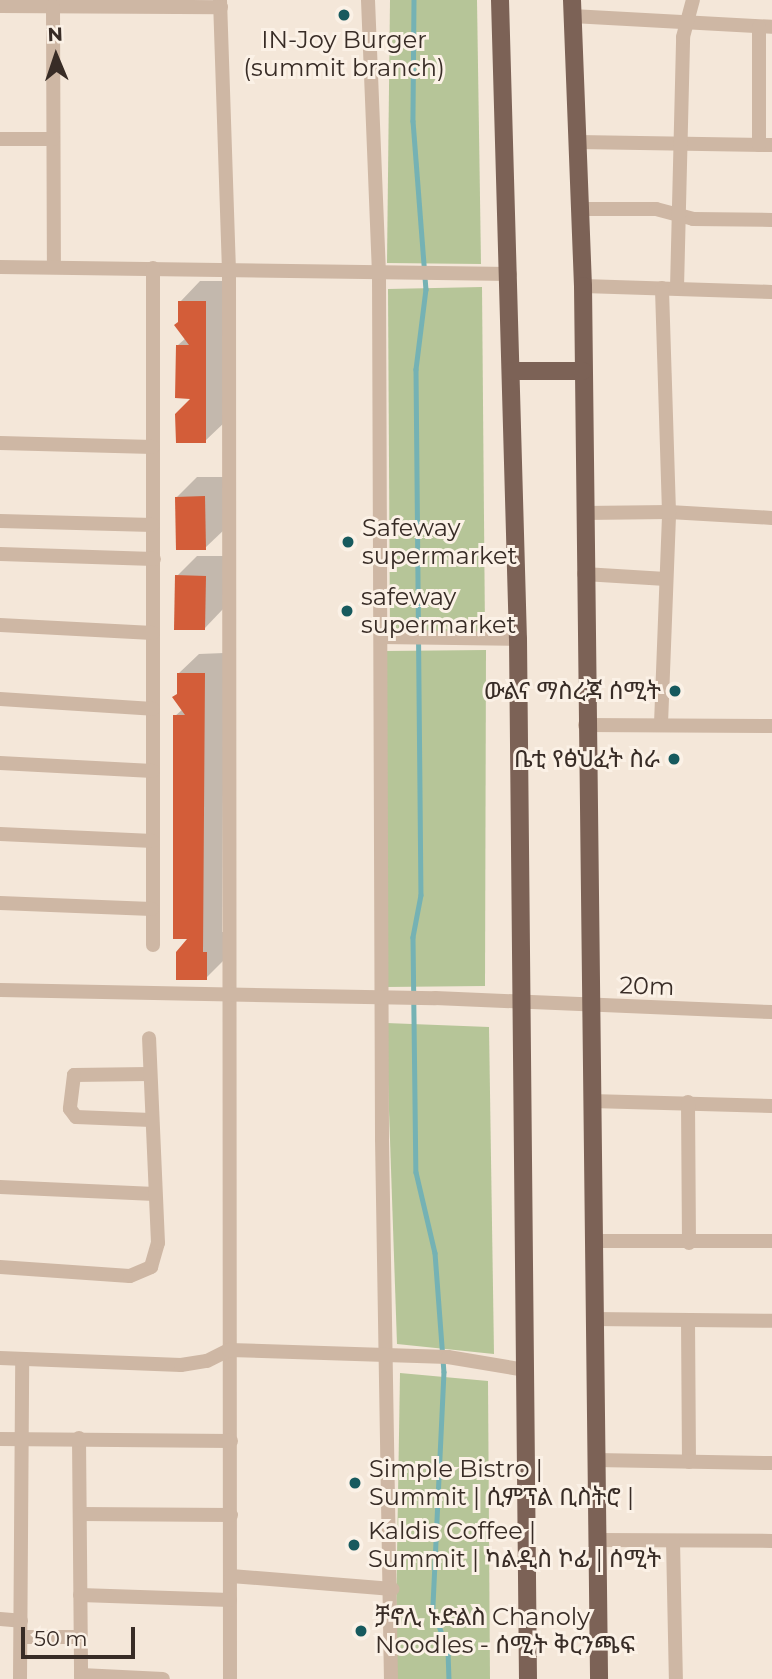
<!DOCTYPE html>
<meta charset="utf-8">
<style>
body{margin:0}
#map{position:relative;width:772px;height:1679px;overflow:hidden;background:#f4e7d9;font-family:Montserrat,"Noto Sans Ethiopic",sans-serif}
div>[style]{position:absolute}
.green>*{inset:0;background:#b6c598}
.shadow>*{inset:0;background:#0003}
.stream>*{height:4.5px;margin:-2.25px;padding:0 2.25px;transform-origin:2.25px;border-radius:2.25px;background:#75b2b4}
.building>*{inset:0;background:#d35d39}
.minor>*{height:14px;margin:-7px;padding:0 7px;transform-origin:7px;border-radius:7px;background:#ceb7a4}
.primary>*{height:18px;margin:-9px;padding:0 9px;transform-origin:9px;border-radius:9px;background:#7c6256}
.dots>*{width:19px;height:19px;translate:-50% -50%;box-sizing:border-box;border:4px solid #fbf1e6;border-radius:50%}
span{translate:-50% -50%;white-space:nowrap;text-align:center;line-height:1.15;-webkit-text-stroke:6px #fbf1e6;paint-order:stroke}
.poi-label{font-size:24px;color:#382c26}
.left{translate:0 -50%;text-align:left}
.right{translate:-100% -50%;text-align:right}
.street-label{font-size:24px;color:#382c26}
.north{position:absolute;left:21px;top:21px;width:70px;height:70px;-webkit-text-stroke:5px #fbf1e6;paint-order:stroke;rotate:358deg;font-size:19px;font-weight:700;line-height:28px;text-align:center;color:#382c26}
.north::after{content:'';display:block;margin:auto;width:24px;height:32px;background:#382c26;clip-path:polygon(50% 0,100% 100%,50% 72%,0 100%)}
.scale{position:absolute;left:21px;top:1627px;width:114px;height:32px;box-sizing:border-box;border:4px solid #382c26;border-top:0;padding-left:9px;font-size:21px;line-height:24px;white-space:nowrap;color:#382c26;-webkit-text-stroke:5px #fbf1e6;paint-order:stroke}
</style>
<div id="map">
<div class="green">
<i style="clip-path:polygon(390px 0,477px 0,481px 264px,387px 263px)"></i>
<i style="clip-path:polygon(482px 287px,485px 633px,390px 632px,388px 289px)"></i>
<i style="clip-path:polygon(486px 650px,485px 986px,386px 987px,386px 651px)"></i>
<i style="clip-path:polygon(386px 1023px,489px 1027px,494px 1354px,397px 1344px)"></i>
<i style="clip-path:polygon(400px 1373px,488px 1381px,490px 1679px,395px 1679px)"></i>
</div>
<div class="shadow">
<i style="clip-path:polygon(200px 281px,226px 281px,226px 421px,205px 441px,178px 345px,186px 338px,180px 302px)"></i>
<i style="clip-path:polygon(197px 477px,225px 477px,226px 528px,205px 548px,177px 497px)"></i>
<i style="clip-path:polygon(197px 556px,225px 556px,224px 608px,204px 629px,177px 576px)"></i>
<i style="clip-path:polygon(224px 653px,222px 932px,227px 932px,226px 958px,206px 978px,191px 938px,175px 716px,183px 709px,178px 674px,199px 654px)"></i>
</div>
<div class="stream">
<i style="left:414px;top:0;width:121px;rotate:90.5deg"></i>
<i style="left:413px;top:121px;width:169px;rotate:85.6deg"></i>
<i style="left:426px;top:289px;width:81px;rotate:97.1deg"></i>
<i style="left:416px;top:369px;width:526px;rotate:89.46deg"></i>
<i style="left:421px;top:895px;width:43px;rotate:100.8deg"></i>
<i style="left:413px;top:937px;width:235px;rotate:89.3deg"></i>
<i style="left:416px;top:1172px;width:83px;rotate:76.8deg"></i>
<i style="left:435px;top:1253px;width:119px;rotate:85.7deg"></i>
<i style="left:444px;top:1372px;width:237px;rotate:92.7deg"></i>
<i style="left:433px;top:1609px;width:45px;rotate:70.3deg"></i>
<i style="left:448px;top:1651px;width:28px;rotate:88deg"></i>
</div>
<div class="building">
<i style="clip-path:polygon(178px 301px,206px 301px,206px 443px,176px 443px,175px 414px,190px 399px,175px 398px,176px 345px,189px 345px,174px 325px,178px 322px)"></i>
<i style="clip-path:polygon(205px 496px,206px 550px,176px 550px,175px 497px)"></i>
<i style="clip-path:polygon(175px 575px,206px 576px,205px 630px,174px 630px)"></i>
<i style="clip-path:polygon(177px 673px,205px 673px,203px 952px,207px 952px,207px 980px,176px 980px,176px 952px,187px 939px,173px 939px,173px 715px,185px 715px,172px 697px,177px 694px)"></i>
</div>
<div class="minor">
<i style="left:220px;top:0;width:269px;rotate:88.1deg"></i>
<i style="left:229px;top:269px;width:1410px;rotate:89.96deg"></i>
<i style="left:368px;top:0;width:274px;rotate:87.7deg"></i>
<i style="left:379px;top:274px;width:865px;rotate:89.8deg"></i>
<i style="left:382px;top:1139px;width:540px;rotate:89.05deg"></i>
<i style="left:0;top:6px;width:221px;rotate:0.3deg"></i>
<i style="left:53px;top:6px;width:261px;rotate:89.8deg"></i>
<i style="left:572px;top:16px;width:200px;rotate:3.1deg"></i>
<i style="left:0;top:139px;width:53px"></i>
<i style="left:578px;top:142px;width:194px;rotate:0.9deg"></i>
<i style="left:759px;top:145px;width:118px;rotate:-90deg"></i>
<i style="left:581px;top:209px;width:75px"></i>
<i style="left:656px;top:209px;width:38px;rotate:15deg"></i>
<i style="left:693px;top:219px;width:79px;rotate:0.7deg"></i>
<i style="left:0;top:267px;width:510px;rotate:0.79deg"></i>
<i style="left:153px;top:268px;width:677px;rotate:90deg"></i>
<i style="left:583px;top:286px;width:189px;rotate:1.8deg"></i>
<i style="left:677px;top:288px;width:251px;rotate:-88.6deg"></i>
<i style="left:683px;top:37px;width:38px;rotate:-75deg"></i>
<i style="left:0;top:443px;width:153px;rotate:1.5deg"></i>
<i style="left:584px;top:513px;width:85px;rotate:-0.7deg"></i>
<i style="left:669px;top:512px;width:103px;rotate:3.3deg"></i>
<i style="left:0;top:521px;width:153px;rotate:1.5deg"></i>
<i style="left:0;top:554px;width:154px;rotate:1.9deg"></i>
<i style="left:584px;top:574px;width:82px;rotate:3.5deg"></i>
<i style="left:0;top:625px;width:153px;rotate:3deg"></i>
<i style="left:381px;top:637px;width:137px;rotate:0.8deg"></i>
<i style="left:0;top:699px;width:153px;rotate:3.7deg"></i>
<i style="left:661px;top:724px;width:212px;rotate:-87.8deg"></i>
<i style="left:669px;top:512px;width:224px;rotate:-91.8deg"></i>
<i style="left:585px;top:725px;width:187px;rotate:0.3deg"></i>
<i style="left:0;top:763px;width:153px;rotate:3deg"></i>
<i style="left:0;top:834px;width:153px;rotate:2.6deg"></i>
<i style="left:0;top:903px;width:152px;rotate:2.3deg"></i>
<i style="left:0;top:990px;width:435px;rotate:1.1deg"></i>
<i style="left:435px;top:998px;width:337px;rotate:2.4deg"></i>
<i style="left:149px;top:1074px;width:75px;rotate:179.2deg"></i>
<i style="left:74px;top:1075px;width:34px;rotate:97deg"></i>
<i style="left:70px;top:1109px;width:10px;rotate:53deg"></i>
<i style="left:76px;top:1117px;width:75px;rotate:2.3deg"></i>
<i style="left:591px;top:1101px;width:181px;rotate:1.6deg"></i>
<i style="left:688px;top:1102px;width:141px;rotate:89.6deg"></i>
<i style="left:0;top:1187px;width:155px;rotate:2.6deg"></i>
<i style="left:592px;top:1241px;width:180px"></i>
<i style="left:0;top:1267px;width:130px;rotate:4deg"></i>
<i style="left:130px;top:1276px;width:23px;rotate:-23deg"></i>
<i style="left:151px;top:1267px;width:25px;rotate:-74deg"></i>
<i style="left:158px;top:1243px;width:205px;rotate:-92.5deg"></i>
<i style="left:593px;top:1319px;width:179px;rotate:0.6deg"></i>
<i style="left:688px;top:1320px;width:142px;rotate:89.6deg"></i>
<i style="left:0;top:1358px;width:181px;rotate:2.2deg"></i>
<i style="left:181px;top:1365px;width:26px;rotate:-9deg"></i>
<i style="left:207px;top:1361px;width:25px;rotate:-27deg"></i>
<i style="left:229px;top:1350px;width:219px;rotate:1.8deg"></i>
<i style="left:448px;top:1357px;width:79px;rotate:9.5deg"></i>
<i style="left:79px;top:1438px;width:241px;rotate:89.5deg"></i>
<i style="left:0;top:1439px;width:231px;rotate:0.5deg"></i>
<i style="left:596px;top:1460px;width:176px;rotate:1deg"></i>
<i style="left:80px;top:1514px;width:151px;rotate:0.4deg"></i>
<i style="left:599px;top:1540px;width:173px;rotate:0.3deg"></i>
<i style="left:673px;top:1541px;width:138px;rotate:88.8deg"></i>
<i style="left:231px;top:1576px;width:162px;rotate:4.6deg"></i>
<i style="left:80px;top:1595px;width:150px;rotate:1.9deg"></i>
<i style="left:0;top:1619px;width:21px;rotate:5deg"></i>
<i style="left:21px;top:1637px;width:59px"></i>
<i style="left:81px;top:1675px;width:82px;rotate:2.8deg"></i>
<i style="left:20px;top:1679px;width:320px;rotate:-89.6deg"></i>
</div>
<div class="primary">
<i style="left:500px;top:0;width:639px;rotate:88.39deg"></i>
<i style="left:518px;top:639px;width:1040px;rotate:89.45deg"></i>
<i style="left:572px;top:0;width:286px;rotate:87.8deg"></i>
<i style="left:583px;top:286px;width:1393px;rotate:89.34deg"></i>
<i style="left:512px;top:371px;width:71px"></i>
</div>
<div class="dots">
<i style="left:344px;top:15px;background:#175a5e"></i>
<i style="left:348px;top:542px;background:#175a5e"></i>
<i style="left:347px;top:611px;background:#175a5e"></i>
<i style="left:675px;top:691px;background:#175a5e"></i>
<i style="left:674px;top:759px;background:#175a5e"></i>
<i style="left:355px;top:1483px;background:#175a5e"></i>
<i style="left:354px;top:1545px;background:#175a5e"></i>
<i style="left:361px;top:1631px;background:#175a5e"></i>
</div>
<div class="poi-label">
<span style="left:344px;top:54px">IN-Joy Burger<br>(summit branch)</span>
<span class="left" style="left:362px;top:542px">Safeway<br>supermarket</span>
<span class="left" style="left:361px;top:611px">safeway<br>supermarket</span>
<span class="right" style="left:661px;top:691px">ውልና ማስረጃ ሰሚት</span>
<span class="right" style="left:660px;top:759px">ቤቲ የፅህፈት ስራ</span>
<span class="left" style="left:369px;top:1483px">Simple Bistro |<br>Summit | ሲምፕል ቢስትሮ |</span>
<span class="left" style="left:368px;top:1545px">Kaldis Coffee |<br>Summit | ካልዲስ ኮፊ | ሰሚት</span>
<span class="left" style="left:375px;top:1631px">ቻኖሊ ኑድልስ Chanoly<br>Noodles - ሰሚት ቅርንጫፍ</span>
</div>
<div class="street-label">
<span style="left:647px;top:986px;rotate:2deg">20m</span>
</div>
<div class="north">N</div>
<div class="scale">50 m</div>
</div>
